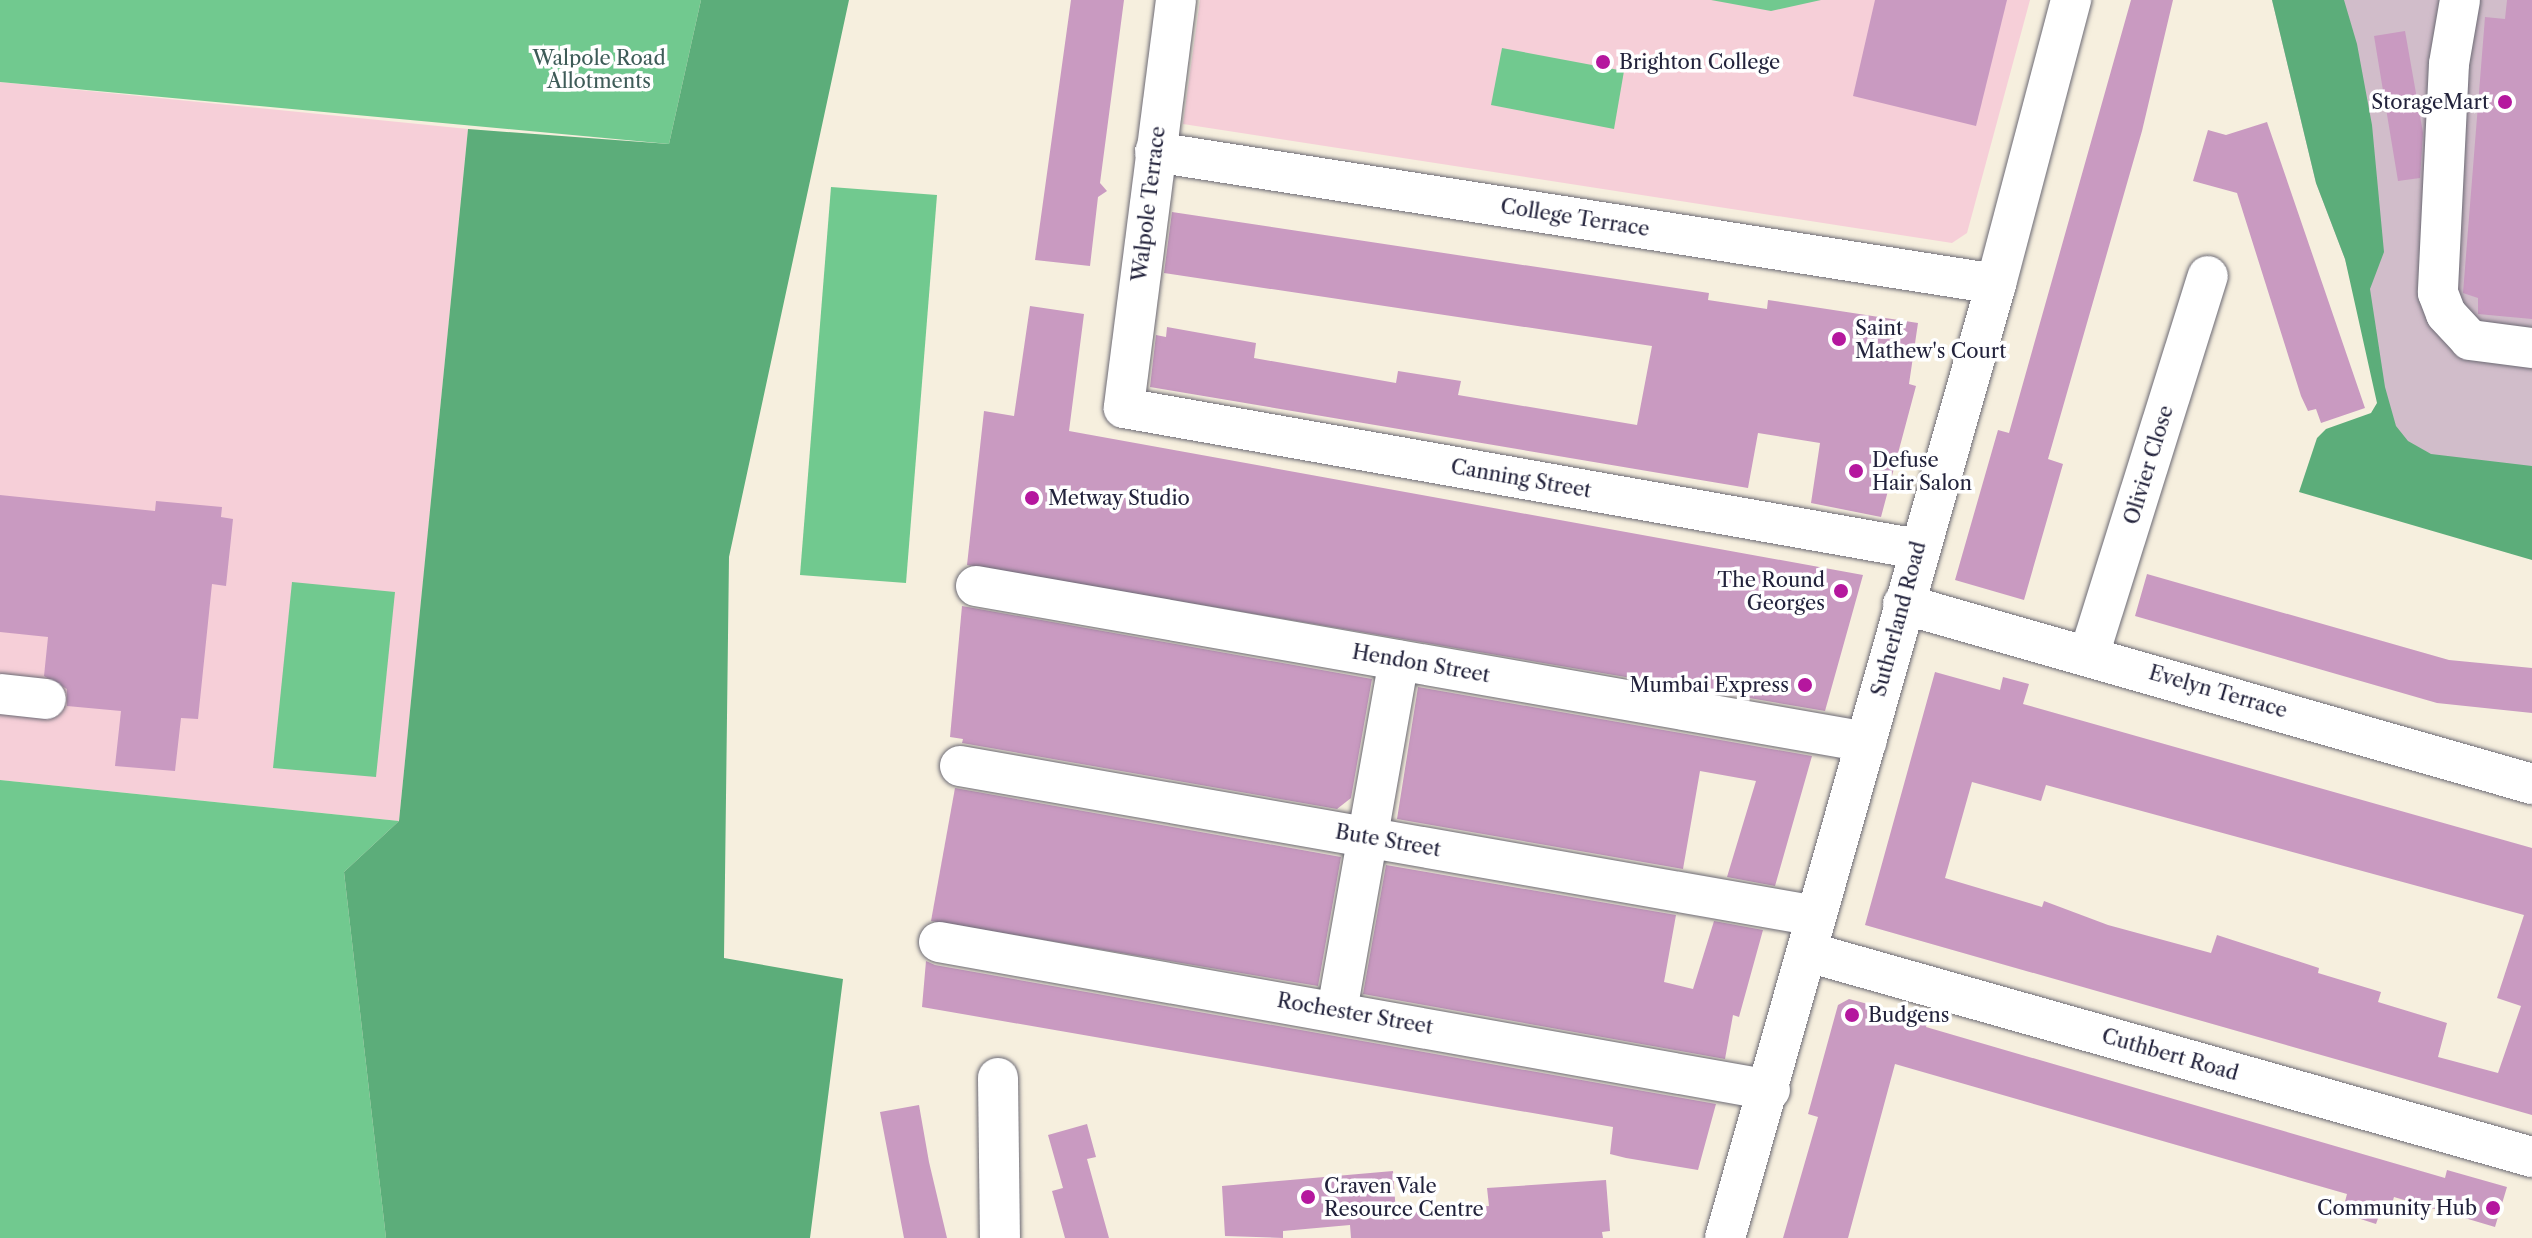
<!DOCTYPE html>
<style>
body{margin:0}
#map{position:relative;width:2532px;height:1238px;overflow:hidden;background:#f6efde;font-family:"Libre Caslon Text",serif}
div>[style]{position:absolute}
.built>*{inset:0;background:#f6cfd8}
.industrial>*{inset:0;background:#d1bdca}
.green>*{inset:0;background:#71c98f}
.forest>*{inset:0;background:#5cad7a}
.building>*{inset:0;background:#c99ac1}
.roads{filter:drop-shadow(0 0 2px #6c6a74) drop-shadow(0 0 2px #6c6a74)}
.minor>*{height:40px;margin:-20px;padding:0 20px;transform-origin:20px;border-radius:20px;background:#fff}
.dots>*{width:22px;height:22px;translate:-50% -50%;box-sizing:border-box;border:4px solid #fff;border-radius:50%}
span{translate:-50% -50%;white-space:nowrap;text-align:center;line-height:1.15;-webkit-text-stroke:7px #fff;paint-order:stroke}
.park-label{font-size:20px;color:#3e5c58}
.poi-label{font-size:20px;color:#22223b}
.left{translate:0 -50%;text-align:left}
.right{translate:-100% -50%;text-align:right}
.street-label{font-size:20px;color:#22223b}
</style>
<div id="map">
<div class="built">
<i style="clip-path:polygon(1200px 0,2030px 0,1967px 233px,1952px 243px,1183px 124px)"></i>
<i style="clip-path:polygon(0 82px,468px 129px,399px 821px,0 780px)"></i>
</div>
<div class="industrial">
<i style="clip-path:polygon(2272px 0,2532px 0,2532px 477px,2421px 466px,2389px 423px,2345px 259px,2316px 183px)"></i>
</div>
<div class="green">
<i style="clip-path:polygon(0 0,701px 0,669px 144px,0 82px)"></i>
<i style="clip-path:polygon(1711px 0,1821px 0,1771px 11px)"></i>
<i style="clip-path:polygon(1502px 48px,1624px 71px,1614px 129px,1491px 105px)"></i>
<i style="clip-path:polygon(831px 187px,937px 195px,906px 583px,800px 575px)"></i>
<i style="clip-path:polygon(292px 582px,395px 592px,376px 777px,273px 768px)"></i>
<i style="clip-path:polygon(0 780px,399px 821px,344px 872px,386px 1238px,0 1238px)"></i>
</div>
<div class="forest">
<i style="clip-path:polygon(701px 0,849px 0,729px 557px,724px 958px,843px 979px,810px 1238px,386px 1238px,344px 872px,399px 821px,468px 129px,669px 144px)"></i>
<i style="clip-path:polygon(2272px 0,2344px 0,2357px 44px,2372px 125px,2384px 252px,2370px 289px,2385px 387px,2396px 426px,2408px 441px,2431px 454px,2532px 466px,2532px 560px,2299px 492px,2317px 438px,2326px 429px,2371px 413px,2377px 403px,2345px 259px,2316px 183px)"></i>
</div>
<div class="building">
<i style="clip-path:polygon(1071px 0,1124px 0,1100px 183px,1107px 191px,1098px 197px,1090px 266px,1035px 260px)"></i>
<i style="clip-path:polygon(1875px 0,2007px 0,1976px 126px,1853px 96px)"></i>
<i style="clip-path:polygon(2131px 0,2173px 0,2142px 131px,2048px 459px,2063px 464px,2024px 600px,1955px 580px,1998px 430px,2009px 433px)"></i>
<i style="clip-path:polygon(2507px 0,2532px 0,2532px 319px,2478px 314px,2478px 298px,2463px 293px,2485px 17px,2505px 19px)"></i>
<i style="clip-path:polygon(2405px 31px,2423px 133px,2420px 178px,2398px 181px,2374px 36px)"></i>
<i style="clip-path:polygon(2267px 122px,2365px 408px,2321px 423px,2316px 409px,2308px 411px,2301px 396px,2237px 193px,2193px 181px,2208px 130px,2226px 135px)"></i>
<i style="clip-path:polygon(1172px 212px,1709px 293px,1708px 300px,1767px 309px,1768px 300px,1918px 323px,1909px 384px,1916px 386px,1881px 517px,1811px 503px,1820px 443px,1758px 433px,1748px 488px,1150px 387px,1156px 335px,1166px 337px,1167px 327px,1256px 343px,1254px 358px,1396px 383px,1398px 371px,1461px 381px,1458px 395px,1637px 425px,1652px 346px,1164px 273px)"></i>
<i style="clip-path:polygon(1030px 306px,1084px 314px,1069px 431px,1863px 575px,1825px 711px,967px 565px,984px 411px,1014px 416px)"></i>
<i style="clip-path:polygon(0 495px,155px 511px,156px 501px,222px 507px,221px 517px,233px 519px,226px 586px,212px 584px,198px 719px,181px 718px,175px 771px,115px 766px,121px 711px,67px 706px,67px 689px,44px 676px,48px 637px,0 632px)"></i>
<i style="clip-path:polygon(2147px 574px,2449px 660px,2532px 668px,2532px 713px,2437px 703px,2135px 616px)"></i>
<i style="clip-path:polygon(962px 606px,1372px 679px,1351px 798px,1337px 809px,962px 743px,963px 739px,950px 737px)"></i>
<i style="clip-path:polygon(evenodd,1935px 672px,2000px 690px,2003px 677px,2029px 684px,2023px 704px,2532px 848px,2532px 1115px,1865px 925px,1935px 672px,1972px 782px,2041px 801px,2046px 785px,2524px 915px,2497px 998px,2521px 1006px,2498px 1073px,2438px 1057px,2447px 1023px,2378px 1002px,2381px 992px,2318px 973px,2319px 968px,2217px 935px,2211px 953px,2108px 925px,2044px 901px,2042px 907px,1945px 878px,1972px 782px)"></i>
<i style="clip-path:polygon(1418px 687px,1812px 756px,1775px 886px,1727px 877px,1756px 781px,1700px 771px,1683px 869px,1397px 819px)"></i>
<i style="clip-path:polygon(955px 788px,1341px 857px,1318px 986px,931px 921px)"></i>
<i style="clip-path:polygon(1386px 865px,1676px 915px,1664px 982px,1693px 989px,1714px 921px,1763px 930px,1739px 1017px,1733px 1015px,1725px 1059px,1363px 994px)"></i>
<i style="clip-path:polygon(926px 961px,935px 965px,1716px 1104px,1698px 1170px,1626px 1158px,1610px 1154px,1613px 1127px,922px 1007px)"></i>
<i style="clip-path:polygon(1849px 999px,1928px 1020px,1926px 1027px,2445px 1178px,2447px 1170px,2507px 1187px,2495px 1227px,2394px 1197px,2391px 1207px,2383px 1204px,2376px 1224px,2342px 1213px,2347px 1194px,1895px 1064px,1848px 1238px,1783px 1238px,1818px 1117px,1808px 1114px,1838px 1005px)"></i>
<i style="clip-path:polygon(919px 1105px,929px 1162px,947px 1238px,904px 1238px,880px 1112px)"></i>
<i style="clip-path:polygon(1087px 1124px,1096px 1157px,1087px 1159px,1109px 1238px,1065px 1238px,1052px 1191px,1063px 1188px,1048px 1135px)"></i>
<i style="clip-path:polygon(1393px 1171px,1396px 1213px,1489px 1206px,1487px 1188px,1606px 1180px,1610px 1231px,1602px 1232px,1603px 1238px,1351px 1238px,1350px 1225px,1283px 1231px,1283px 1238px,1225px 1236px,1222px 1186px)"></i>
</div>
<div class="roads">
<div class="minor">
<i style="left:1176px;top:0;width:411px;rotate:97.3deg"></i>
<i style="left:1124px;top:408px;width:806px;rotate:10.07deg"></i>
<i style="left:2460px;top:0;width:65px;rotate:99.8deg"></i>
<i style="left:2449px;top:64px;width:229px;rotate:92.8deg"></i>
<i style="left:2438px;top:293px;width:22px;rotate:69deg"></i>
<i style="left:2446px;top:314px;width:35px;rotate:47deg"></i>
<i style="left:2470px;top:340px;width:63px;rotate:7.4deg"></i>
<i style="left:1155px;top:152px;width:851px;rotate:8.92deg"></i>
<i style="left:976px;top:586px;width:904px;rotate:9.94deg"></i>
<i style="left:1903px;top:604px;width:654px;rotate:15.97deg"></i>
<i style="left:2089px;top:655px;width:397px;rotate:-72.6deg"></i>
<i style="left:0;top:694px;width:46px;rotate:6.2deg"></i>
<i style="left:960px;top:766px;width:869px;rotate:9.94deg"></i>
<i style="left:939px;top:942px;width:844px;rotate:10.1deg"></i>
<i style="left:1808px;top:952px;width:752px;rotate:15.81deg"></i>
<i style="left:1337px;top:1011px;width:356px;rotate:-80deg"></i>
<i style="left:998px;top:1078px;width:160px;rotate:89.3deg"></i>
<i style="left:1725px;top:1238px;width:992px;rotate:-74.14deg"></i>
<i style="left:1996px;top:284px;width:294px;rotate:-75.2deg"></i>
</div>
</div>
<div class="dots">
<i style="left:1603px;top:62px;background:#b5179e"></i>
<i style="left:2505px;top:102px;background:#b5179e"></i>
<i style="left:1839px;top:339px;background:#b5179e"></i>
<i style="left:1856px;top:471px;background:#b5179e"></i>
<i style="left:1032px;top:498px;background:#b5179e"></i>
<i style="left:1841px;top:591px;background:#b5179e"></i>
<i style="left:1805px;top:685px;background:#b5179e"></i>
<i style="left:1852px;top:1015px;background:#b5179e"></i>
<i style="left:1308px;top:1197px;background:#b5179e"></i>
<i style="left:2493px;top:1208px;background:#b5179e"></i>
</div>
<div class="park-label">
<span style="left:599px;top:70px">Walpole Road<br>Allotments</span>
</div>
<div class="poi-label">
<span class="left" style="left:1619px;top:62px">Brighton College</span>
<span class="right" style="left:2489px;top:102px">StorageMart</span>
<span class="left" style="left:1855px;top:340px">Saint<br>Mathew's Court</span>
<span class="left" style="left:1872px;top:472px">Defuse<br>Hair Salon</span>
<span class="left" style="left:1048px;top:498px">Metway Studio</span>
<span class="right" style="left:1825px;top:592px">The Round<br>Georges</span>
<span class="right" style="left:1789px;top:685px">Mumbai Express</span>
<span class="left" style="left:1868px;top:1015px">Budgens</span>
<span class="left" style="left:1324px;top:1198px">Craven Vale<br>Resource Centre</span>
<span class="right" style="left:2477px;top:1208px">Community Hub</span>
</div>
<div class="street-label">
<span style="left:1149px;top:204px;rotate:-83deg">Walpole Terrace</span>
<span style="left:1575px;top:218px;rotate:9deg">College Terrace</span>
<span style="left:2149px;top:465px;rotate:-73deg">Olivier Close</span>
<span style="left:1521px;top:479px;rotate:10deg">Canning Street</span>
<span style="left:1899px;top:619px;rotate:-75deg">Sutherland Road</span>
<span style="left:1421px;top:664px;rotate:10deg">Hendon Street</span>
<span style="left:2218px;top:692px;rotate:16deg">Evelyn Terrace</span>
<span style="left:1388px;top:841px;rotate:10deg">Bute Street</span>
<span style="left:1355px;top:1014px;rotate:10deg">Rochester Street</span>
<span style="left:2170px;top:1055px;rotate:16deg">Cuthbert Road</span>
</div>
</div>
